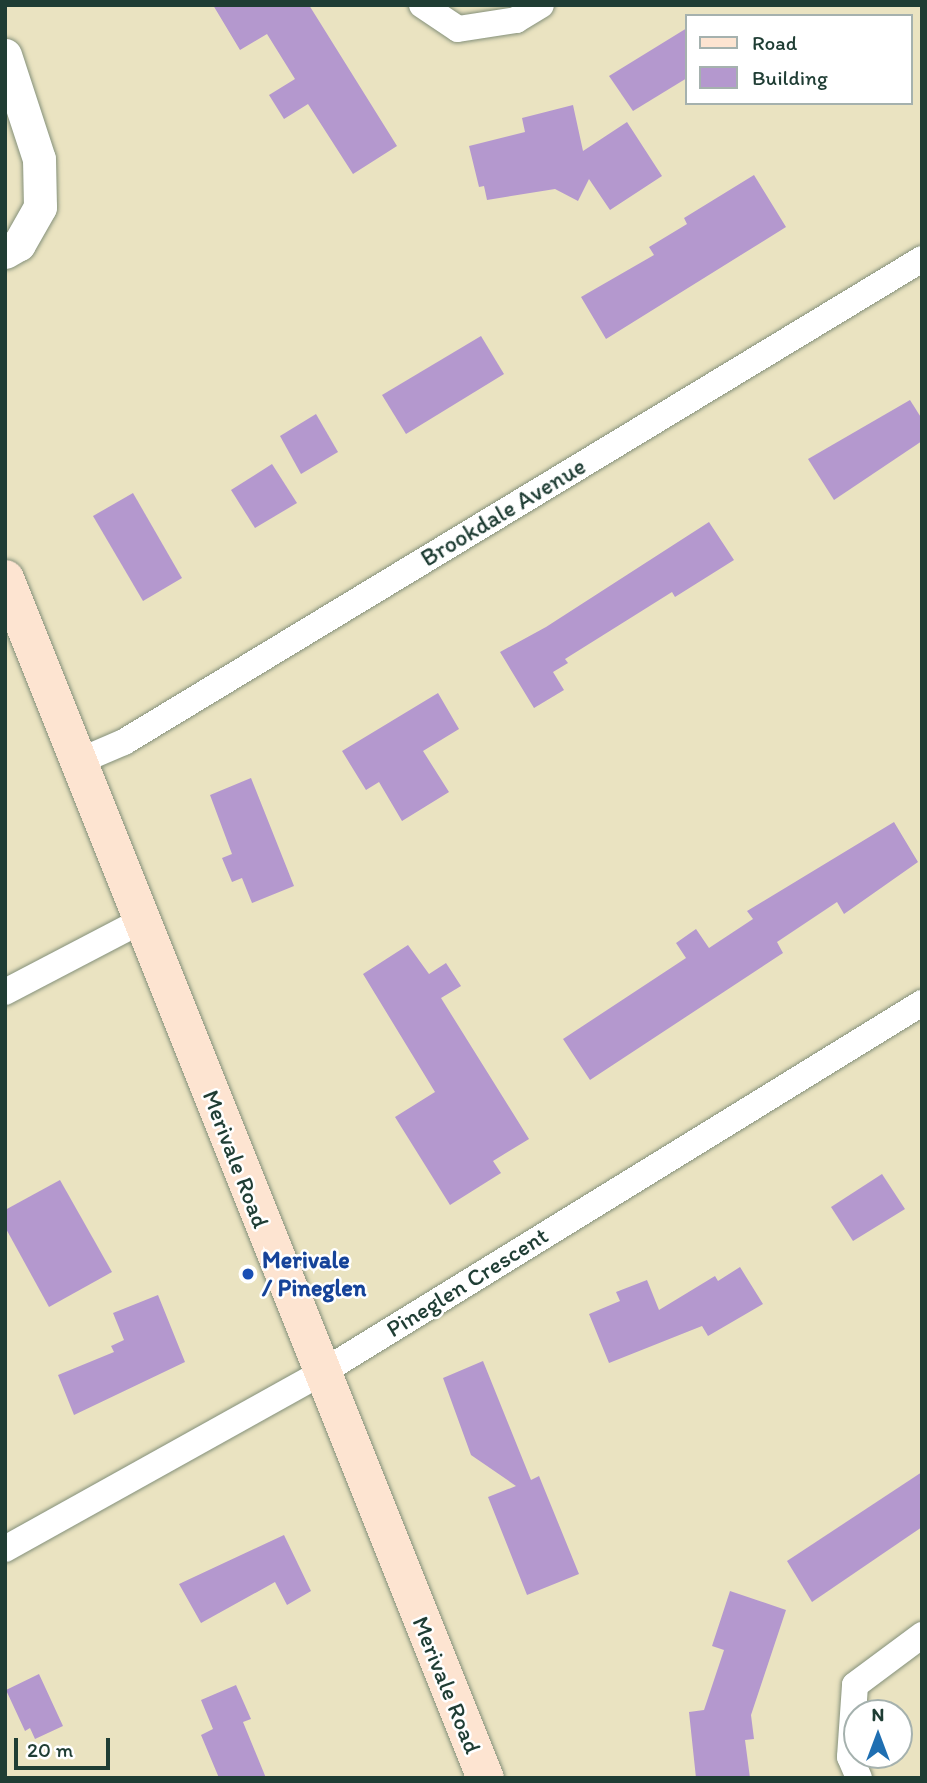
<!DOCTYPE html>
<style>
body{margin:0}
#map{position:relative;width:927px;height:1783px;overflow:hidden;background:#eae3c1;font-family:Itim,sans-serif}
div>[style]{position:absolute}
.building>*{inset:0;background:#b498ce}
.roads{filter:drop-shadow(0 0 2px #84907a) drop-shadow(0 0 2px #84907a)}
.minor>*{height:26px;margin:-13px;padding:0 13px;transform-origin:13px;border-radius:13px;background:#fff}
.tertiary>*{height:33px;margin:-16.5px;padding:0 16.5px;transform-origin:16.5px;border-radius:16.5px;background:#fff}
.secondary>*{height:37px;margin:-18.5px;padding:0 18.5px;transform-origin:18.5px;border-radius:18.5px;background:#fde4d1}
.dots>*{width:19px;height:19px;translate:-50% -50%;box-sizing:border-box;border:4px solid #fff;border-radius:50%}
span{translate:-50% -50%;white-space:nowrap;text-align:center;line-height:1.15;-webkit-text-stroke:5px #fff;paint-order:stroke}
.street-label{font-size:24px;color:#1f3d34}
.transit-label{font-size:24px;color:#164399;font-weight:700}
.left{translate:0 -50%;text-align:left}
.frame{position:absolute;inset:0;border:7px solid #1f3d34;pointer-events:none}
.legend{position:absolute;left:685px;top:14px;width:228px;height:91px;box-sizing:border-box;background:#fff;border:2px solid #a5b1ae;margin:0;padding:9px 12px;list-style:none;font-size:21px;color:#1f3d34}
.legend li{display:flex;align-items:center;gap:14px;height:35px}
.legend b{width:35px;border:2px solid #a5b1ae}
.north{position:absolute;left:843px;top:1699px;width:70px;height:70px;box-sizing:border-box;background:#fff;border:2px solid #a5b1ae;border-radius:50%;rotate:0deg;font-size:19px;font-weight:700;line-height:28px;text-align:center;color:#1f3d34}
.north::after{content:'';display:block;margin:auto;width:24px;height:32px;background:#1f6fb2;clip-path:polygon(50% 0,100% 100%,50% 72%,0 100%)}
.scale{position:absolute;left:14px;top:1738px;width:96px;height:32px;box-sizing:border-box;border:4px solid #1f3d34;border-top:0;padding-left:9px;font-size:21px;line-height:24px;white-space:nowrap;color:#1f3d34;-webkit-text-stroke:5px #fff;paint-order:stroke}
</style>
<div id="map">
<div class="building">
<i style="clip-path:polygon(213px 5px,309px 5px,397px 146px,353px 174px,308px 104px,284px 119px,269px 95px,295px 79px,267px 34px,240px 50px)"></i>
<i style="clip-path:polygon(687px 28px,687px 78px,633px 111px,609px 76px)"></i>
<i style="clip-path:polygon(573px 105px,583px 151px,627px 122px,662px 176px,610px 210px,589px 179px,578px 201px,555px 189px,487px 200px,484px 186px,479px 187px,469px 146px,525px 132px,522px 118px)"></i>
<i style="clip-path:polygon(754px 175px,786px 227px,606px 339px,581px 297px,654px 255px,649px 247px,687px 224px,684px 218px)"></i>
<i style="clip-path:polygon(481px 336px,504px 374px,406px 434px,382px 395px)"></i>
<i style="clip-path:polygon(910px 400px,922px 419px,922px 441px,834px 500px,808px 459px)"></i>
<i style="clip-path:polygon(316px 414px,338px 452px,301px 474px,280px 436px)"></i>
<i style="clip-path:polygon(272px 464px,297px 503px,255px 528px,231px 490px)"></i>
<i style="clip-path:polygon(133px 493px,182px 578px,143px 601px,93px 516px)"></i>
<i style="clip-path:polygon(709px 522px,734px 560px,675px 597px,672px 592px,565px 659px,568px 663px,553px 672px,564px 690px,534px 708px,500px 652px,546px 627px)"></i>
<i style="clip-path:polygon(438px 693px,459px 729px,423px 751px,449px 792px,402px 821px,379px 782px,366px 790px,342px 751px)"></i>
<i style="clip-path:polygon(251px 778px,294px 886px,252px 903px,242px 878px,232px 882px,222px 858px,232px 854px,210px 795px)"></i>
<i style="clip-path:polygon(894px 822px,918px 862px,844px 914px,837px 902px,777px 942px,783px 953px,590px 1080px,563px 1039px,686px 958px,676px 943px,696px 929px,709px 948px,753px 919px,747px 911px)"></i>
<i style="clip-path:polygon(408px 945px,429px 974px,446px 963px,461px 986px,441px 998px,529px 1139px,493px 1161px,501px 1173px,450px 1205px,395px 1117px,435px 1092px,363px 974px)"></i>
<i style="clip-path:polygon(882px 1174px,905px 1209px,853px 1241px,831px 1207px)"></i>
<i style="clip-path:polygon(60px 1180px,112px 1272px,49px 1307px,5px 1227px,5px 1210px)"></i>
<i style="clip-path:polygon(740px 1267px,763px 1304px,708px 1336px,702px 1326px,609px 1363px,589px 1314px,620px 1301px,616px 1292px,647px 1280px,659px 1310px,715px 1276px,718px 1281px)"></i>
<i style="clip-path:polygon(158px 1295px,185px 1362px,74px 1415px,58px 1375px,114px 1352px,111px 1346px,124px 1340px,113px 1313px)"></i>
<i style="clip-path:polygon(483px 1361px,531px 1480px,539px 1476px,579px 1574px,527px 1595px,488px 1497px,516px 1486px,471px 1455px,443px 1378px)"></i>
<i style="clip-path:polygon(922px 1472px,922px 1527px,812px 1602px,787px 1561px)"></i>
<i style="clip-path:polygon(284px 1535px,311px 1591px,287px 1605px,275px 1582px,201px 1623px,179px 1584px)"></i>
<i style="clip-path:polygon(730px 1591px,786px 1610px,751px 1715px,754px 1739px,745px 1740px,750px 1778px,696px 1778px,689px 1712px,704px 1710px,724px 1650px,712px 1646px)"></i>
<i style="clip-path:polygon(39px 1674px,63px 1726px,35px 1739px,30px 1728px,25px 1731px,6px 1690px)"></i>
<i style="clip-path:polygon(236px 1685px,251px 1719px,243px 1722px,266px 1778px,219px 1778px,201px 1735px,213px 1729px,201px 1700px)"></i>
</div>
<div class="roads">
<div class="minor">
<i style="left:422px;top:5px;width:43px;rotate:33.7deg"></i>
<i style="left:458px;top:29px;width:59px;rotate:-8.8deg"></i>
<i style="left:516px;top:20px;width:29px;rotate:-31deg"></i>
<i style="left:82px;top:760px;width:46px;rotate:-23.2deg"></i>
<i style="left:124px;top:742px;width:933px;rotate:-31.18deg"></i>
<i style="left:5px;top:992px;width:156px;rotate:-27.6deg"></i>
<i style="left:5px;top:1549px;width:362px;rotate:-29.1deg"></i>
<i style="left:321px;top:1373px;width:706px;rotate:-31.62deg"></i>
<i style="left:859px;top:1778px;width:23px;rotate:-113deg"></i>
<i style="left:850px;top:1757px;width:72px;rotate:-86deg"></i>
<i style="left:855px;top:1685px;width:84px;rotate:-36.7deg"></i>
</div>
<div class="tertiary">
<i style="left:5px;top:55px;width:109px;rotate:71.9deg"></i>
<i style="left:39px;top:159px;width:48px;rotate:88.8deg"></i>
<i style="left:40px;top:207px;width:43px;rotate:119.6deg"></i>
<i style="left:19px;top:244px;width:16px;rotate:150deg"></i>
</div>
<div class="secondary">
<i style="left:5px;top:578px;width:1292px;rotate:68.2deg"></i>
</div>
</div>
<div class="dots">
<i style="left:248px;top:1274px;background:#1a4fb4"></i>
</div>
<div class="street-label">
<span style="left:503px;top:512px;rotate:-31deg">Brookdale Avenue</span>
<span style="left:236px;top:1159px;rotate:69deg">Merivale Road</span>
<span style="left:467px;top:1282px;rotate:-32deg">Pineglen Crescent</span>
<span style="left:447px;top:1685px;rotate:68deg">Merivale Road</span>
</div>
<div class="transit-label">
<span class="left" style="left:262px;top:1274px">Merivale<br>/ Pineglen</span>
</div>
<div class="frame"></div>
<ul class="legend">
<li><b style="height:9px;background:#fde4d1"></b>Road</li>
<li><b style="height:19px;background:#b498ce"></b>Building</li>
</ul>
<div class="north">N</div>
<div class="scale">20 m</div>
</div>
